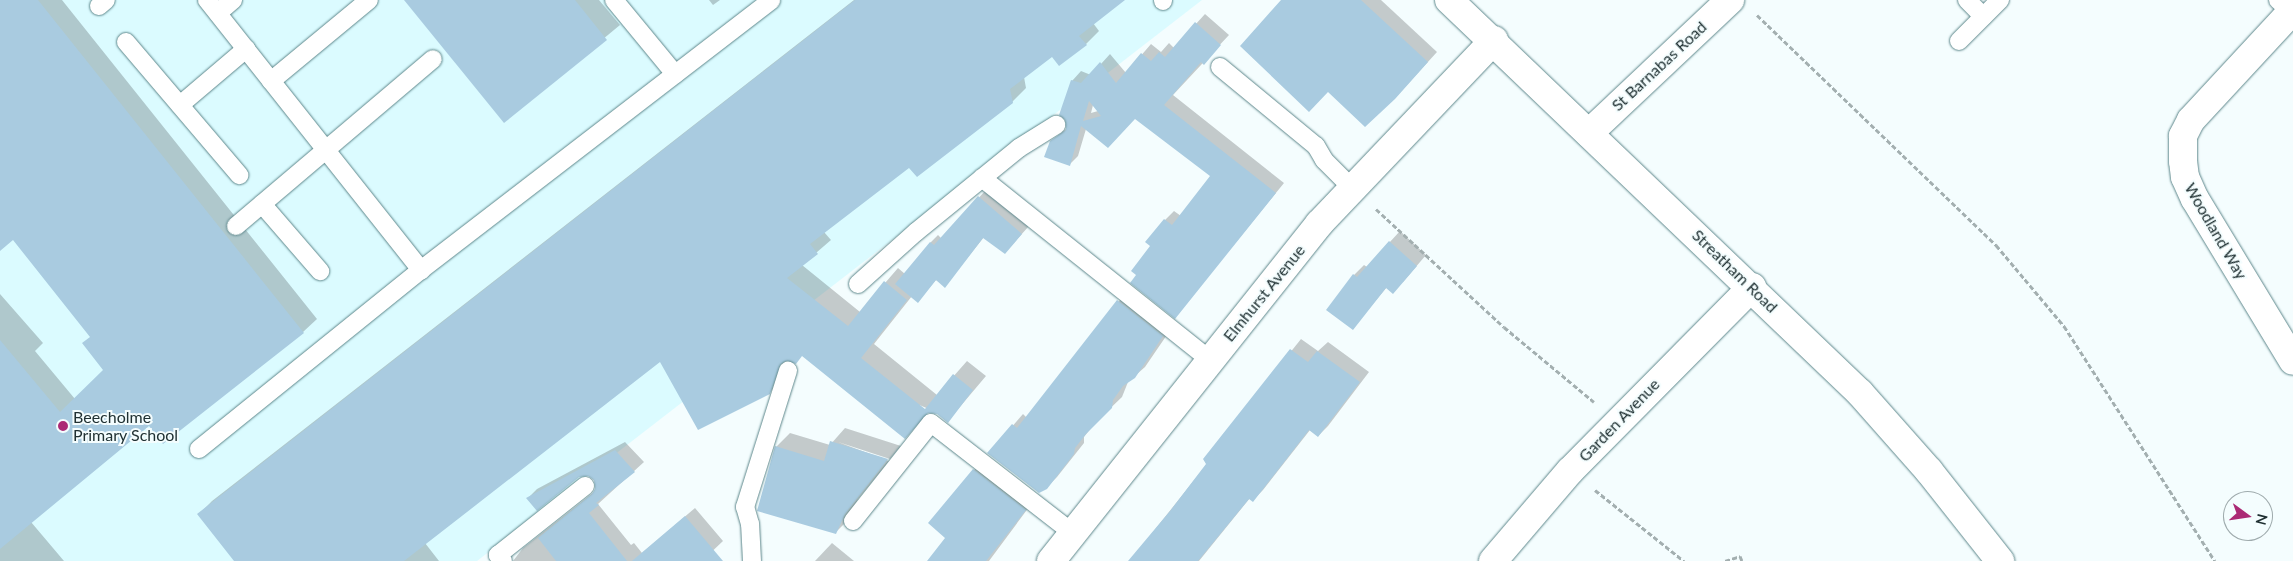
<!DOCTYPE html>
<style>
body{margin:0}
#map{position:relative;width:2293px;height:561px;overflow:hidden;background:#f4fdfe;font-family:Lato,sans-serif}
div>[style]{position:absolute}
.built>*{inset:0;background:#dbfbff}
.shadow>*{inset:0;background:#0003}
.building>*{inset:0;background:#a9cbe0}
.path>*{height:3px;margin-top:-1.5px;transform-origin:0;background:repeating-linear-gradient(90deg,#a3afb0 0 5px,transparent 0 7.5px)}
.roads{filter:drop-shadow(0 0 1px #5d878b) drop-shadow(0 0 1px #5d878b)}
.service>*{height:18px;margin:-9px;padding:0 9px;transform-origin:9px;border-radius:9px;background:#fff}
.minor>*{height:28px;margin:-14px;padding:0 14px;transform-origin:14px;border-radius:14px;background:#fff}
.primary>*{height:28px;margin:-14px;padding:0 14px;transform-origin:14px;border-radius:14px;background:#fff}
.dots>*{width:14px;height:14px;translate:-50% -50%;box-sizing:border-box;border:2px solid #f4fdfe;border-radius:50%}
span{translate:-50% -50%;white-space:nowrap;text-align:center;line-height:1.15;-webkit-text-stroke:4px #f4fdfe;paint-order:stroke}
.street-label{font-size:16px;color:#203133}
.poi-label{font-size:16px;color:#203133}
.left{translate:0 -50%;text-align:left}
.north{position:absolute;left:2223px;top:491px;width:50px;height:50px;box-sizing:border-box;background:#f4fdfe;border:1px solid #9fabad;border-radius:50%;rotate:104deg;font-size:14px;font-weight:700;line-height:20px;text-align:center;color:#203133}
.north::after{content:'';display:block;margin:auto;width:18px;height:22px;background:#ab2a75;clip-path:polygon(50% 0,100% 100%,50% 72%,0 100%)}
</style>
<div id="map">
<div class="built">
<i style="clip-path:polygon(0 0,1202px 0,477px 561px,0 561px)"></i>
</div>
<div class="shadow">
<i style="clip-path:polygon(0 0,62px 0,317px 319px,303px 332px,149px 424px,31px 522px,64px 561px,0 561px,0 294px,43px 343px,35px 351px,75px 399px,105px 370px,91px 336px,13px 238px,0 233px)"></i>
<i style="clip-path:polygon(406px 0,599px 0,620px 25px,504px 121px)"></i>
<i style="clip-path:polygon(709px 0,720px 0,713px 5px)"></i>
<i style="clip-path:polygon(854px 0,1120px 0,1093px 23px,1099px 31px,1086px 44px,1052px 55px,1024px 77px,1026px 88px,1012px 102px,909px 166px,824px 232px,831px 240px,802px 265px,860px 312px,898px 268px,905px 274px,931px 242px,938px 235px,941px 238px,986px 190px,1029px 226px,1012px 245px,984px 237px,945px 286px,936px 280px,918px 301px,912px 296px,874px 344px,937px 395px,967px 361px,986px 376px,948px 421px,938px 413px,803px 355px,789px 360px,783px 379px,769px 393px,660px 360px,425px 543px,439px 561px,235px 561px,199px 514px,212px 501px)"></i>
<i style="clip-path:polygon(1282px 0,1381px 0,1437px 52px,1395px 98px)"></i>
<i style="clip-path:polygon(evenodd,1205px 14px,1229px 35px,1173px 95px,1284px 183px,1175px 317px,1152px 246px,1165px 220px,1174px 211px,1181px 216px,1212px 175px,1135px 118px,1086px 129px,1078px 156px,1069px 165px,1051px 142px,1067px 128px,1072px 81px,1081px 71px,1091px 75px,1110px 54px,1126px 73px,1151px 44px,1161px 52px,1169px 43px,1174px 48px,1205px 14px,1093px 105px,1098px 111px,1091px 113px,1093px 105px)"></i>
<i style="clip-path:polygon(1400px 231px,1426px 255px,1403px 282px,1387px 287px,1352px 329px,1354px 275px,1364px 265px,1367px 267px)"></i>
<i style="clip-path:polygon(1128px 290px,1173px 326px,1145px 367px,1128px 382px,1122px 397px,1095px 423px,1084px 437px,1084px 443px,1057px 477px,1046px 488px,989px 453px,1023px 414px,1027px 418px)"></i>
<i style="clip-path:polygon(1301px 339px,1318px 351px,1328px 342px,1369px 372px,1328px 426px,1318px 436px,1310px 430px,1263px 490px,1253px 500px,1250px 498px,1199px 561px,1130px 561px,1207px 464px,1205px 459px)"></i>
<i style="clip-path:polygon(845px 428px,901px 446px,890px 459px,838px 442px,889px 461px,858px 499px,850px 518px,836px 532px,776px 447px,790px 433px,830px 445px)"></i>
<i style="clip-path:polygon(625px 442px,644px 462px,598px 504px,631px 545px,634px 543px,642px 553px,695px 508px,723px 541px,702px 561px,513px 561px,523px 548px,594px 492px,597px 484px,589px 475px,578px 476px,528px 498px,537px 489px)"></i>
<i style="clip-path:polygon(984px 460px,1035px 499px,989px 561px,929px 561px,947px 538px,974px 470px)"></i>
<i style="clip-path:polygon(832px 543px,854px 561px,815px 561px)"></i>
</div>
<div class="building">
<i style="clip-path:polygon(0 0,38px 0,304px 333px,163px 444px,149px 426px,0 549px,0 340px,60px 412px,103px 370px,82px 343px,90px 337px,13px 240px,0 251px)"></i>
<i style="clip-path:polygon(404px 0,575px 0,607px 40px,504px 123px)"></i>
<i style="clip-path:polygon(855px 0,1125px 0,1079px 36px,1087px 45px,1059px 66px,1052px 57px,1010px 89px,1013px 103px,917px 177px,909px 168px,810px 244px,818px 254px,787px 278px,848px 326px,884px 281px,907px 300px,861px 358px,925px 409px,953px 374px,973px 390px,948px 423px,937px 414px,928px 413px,905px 439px,802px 356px,796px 364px,786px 361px,781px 364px,770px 394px,698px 430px,660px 362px,404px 561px,234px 561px,197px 514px)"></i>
<i style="clip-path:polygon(1281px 0,1361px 0,1428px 62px,1395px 99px,1365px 127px,1328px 92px,1309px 112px,1240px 46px)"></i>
<i style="clip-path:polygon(evenodd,1195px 22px,1221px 45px,1204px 65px,1201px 62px,1164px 105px,1276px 193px,1175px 319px,1130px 283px,1136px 275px,1131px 271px,1150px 246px,1145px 242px,1164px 219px,1172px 225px,1210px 176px,1135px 119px,1108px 148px,1081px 126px,1070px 166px,1044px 157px,1050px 141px,1066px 130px,1065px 120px,1059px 115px,1071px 80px,1081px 83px,1100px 62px,1116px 83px,1141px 53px,1151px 61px,1159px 52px,1165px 57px,1195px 22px,1089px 101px,1101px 116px,1083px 121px,1089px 101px)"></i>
<i style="clip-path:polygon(978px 196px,1022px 234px,1005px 254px,983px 238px,945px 288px,936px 280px,918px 303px,895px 284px,930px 242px,934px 245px)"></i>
<i style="clip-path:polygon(1389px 241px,1417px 266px,1393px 294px,1386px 288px,1353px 330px,1326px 310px,1353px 274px,1357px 277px)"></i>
<i style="clip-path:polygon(1117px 300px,1163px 336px,1135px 378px,1123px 386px,1113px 400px,1112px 408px,1086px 434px,1075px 448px,1074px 454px,1047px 489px,1039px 493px,987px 453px,1012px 424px,1017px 428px)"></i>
<i style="clip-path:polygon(1290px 349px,1308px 362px,1317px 351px,1360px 382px,1318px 437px,1309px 430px,1253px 502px,1249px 499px,1198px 561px,1128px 561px,1170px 511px,1206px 464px,1203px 459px)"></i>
<i style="clip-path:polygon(830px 441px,888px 459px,845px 514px,836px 534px,757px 511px,775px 446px,824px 461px)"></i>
<i style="clip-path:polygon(615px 450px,635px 472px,596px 503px,599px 505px,589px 513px,627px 561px,556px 561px,538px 538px,592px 494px,595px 489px,594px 480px,588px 476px,579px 477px,537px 511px,526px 498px)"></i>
<i style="clip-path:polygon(973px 469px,1026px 510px,986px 561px,927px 561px,945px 538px,928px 523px)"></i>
<i style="clip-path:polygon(685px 516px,723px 561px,632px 561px)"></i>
</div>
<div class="path">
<i style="left:1757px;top:15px;width:332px;rotate:43.9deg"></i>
<i style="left:1996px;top:245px;width:106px;rotate:50deg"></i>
<i style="left:2064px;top:326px;width:279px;rotate:57.3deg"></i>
<i style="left:1376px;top:209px;width:174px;rotate:42.7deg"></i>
<i style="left:1504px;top:327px;width:117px;rotate:39.8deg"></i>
<i style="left:1595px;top:490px;width:114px;rotate:38.6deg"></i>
<i style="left:1725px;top:561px;width:16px;rotate:-18deg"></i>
<i style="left:1740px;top:556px;width:5px;rotate:68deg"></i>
</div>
<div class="roads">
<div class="service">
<i style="left:207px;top:0;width:345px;rotate:51.6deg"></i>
<i style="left:614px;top:0;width:96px;rotate:50.5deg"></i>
<i style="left:1163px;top:0;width:1px;rotate:90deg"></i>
<i style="left:1967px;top:0;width:23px;rotate:45deg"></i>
<i style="left:2278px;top:0;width:18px;rotate:43deg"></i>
<i style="left:99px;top:6px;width:9px;rotate:-41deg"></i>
<i style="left:218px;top:13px;width:20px;rotate:-41deg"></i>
<i style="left:1959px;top:41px;width:58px;rotate:-45deg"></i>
<i style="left:126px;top:42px;width:175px;rotate:49.6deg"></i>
<i style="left:1220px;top:67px;width:124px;rotate:39.5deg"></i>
<i style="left:1316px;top:146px;width:16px;rotate:60deg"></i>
<i style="left:1324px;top:160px;width:41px;rotate:45deg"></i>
<i style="left:271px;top:81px;width:127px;rotate:-39.6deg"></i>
<i style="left:180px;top:105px;width:87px;rotate:-40.3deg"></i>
<i style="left:982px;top:178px;width:292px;rotate:38.6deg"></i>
<i style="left:262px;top:204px;width:89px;rotate:49.1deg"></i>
<i style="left:236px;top:226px;width:258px;rotate:-40.3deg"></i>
<i style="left:858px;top:284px;width:78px;rotate:-41.9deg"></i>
<i style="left:916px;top:232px;width:133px;rotate:-39.2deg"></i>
<i style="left:1019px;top:148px;width:44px;rotate:-31.9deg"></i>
<i style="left:199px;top:449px;width:285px;rotate:-38.9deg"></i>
<i style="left:421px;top:270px;width:442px;rotate:-37.6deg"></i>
<i style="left:853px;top:521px;width:125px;rotate:-51.5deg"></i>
<i style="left:931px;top:423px;width:180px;rotate:37.8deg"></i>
<i style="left:503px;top:561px;width:8px;rotate:-130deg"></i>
<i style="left:498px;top:555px;width:111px;rotate:-38.4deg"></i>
<i style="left:752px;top:561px;width:37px;rotate:-93deg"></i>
<i style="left:750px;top:524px;width:18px;rotate:-106deg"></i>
<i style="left:745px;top:507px;width:143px;rotate:-72.5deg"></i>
</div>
<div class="minor">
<i style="left:2293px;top:10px;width:150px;rotate:132.8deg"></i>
<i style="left:2191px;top:120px;width:18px;rotate:117deg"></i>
<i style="left:2183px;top:136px;width:25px;rotate:90deg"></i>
<i style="left:2183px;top:161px;width:16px;rotate:83deg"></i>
<i style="left:2185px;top:177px;width:24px;rotate:66deg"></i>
<i style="left:2195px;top:199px;width:189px;rotate:58.8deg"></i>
<i style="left:1589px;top:133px;width:194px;rotate:-43.3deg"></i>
<i style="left:1051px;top:561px;width:431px;rotate:-51.5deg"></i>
<i style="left:1319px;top:224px;width:254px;rotate:-46.4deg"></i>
<i style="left:1493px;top:561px;width:118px;rotate:-49.5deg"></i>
<i style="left:1570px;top:471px;width:259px;rotate:-45.3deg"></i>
</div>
<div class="primary">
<i style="left:1449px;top:0;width:569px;rotate:43.72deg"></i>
<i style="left:1860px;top:393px;width:104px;rotate:48.5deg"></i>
<i style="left:1929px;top:471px;width:115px;rotate:51.7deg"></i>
</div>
</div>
<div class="dots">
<i style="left:63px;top:426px;background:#ab2a75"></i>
</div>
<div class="street-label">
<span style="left:1659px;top:66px;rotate:-43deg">St Barnabas Road</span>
<span style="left:2216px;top:231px;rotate:60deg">Woodland Way</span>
<span style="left:1735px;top:271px;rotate:44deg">Streatham Road</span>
<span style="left:1264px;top:293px;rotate:-51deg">Elmhurst Avenue</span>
<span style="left:1619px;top:420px;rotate:-46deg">Garden Avenue</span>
</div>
<div class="poi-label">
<span class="left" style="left:73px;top:426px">Beecholme<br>Primary School</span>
</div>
<div class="north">N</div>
</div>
